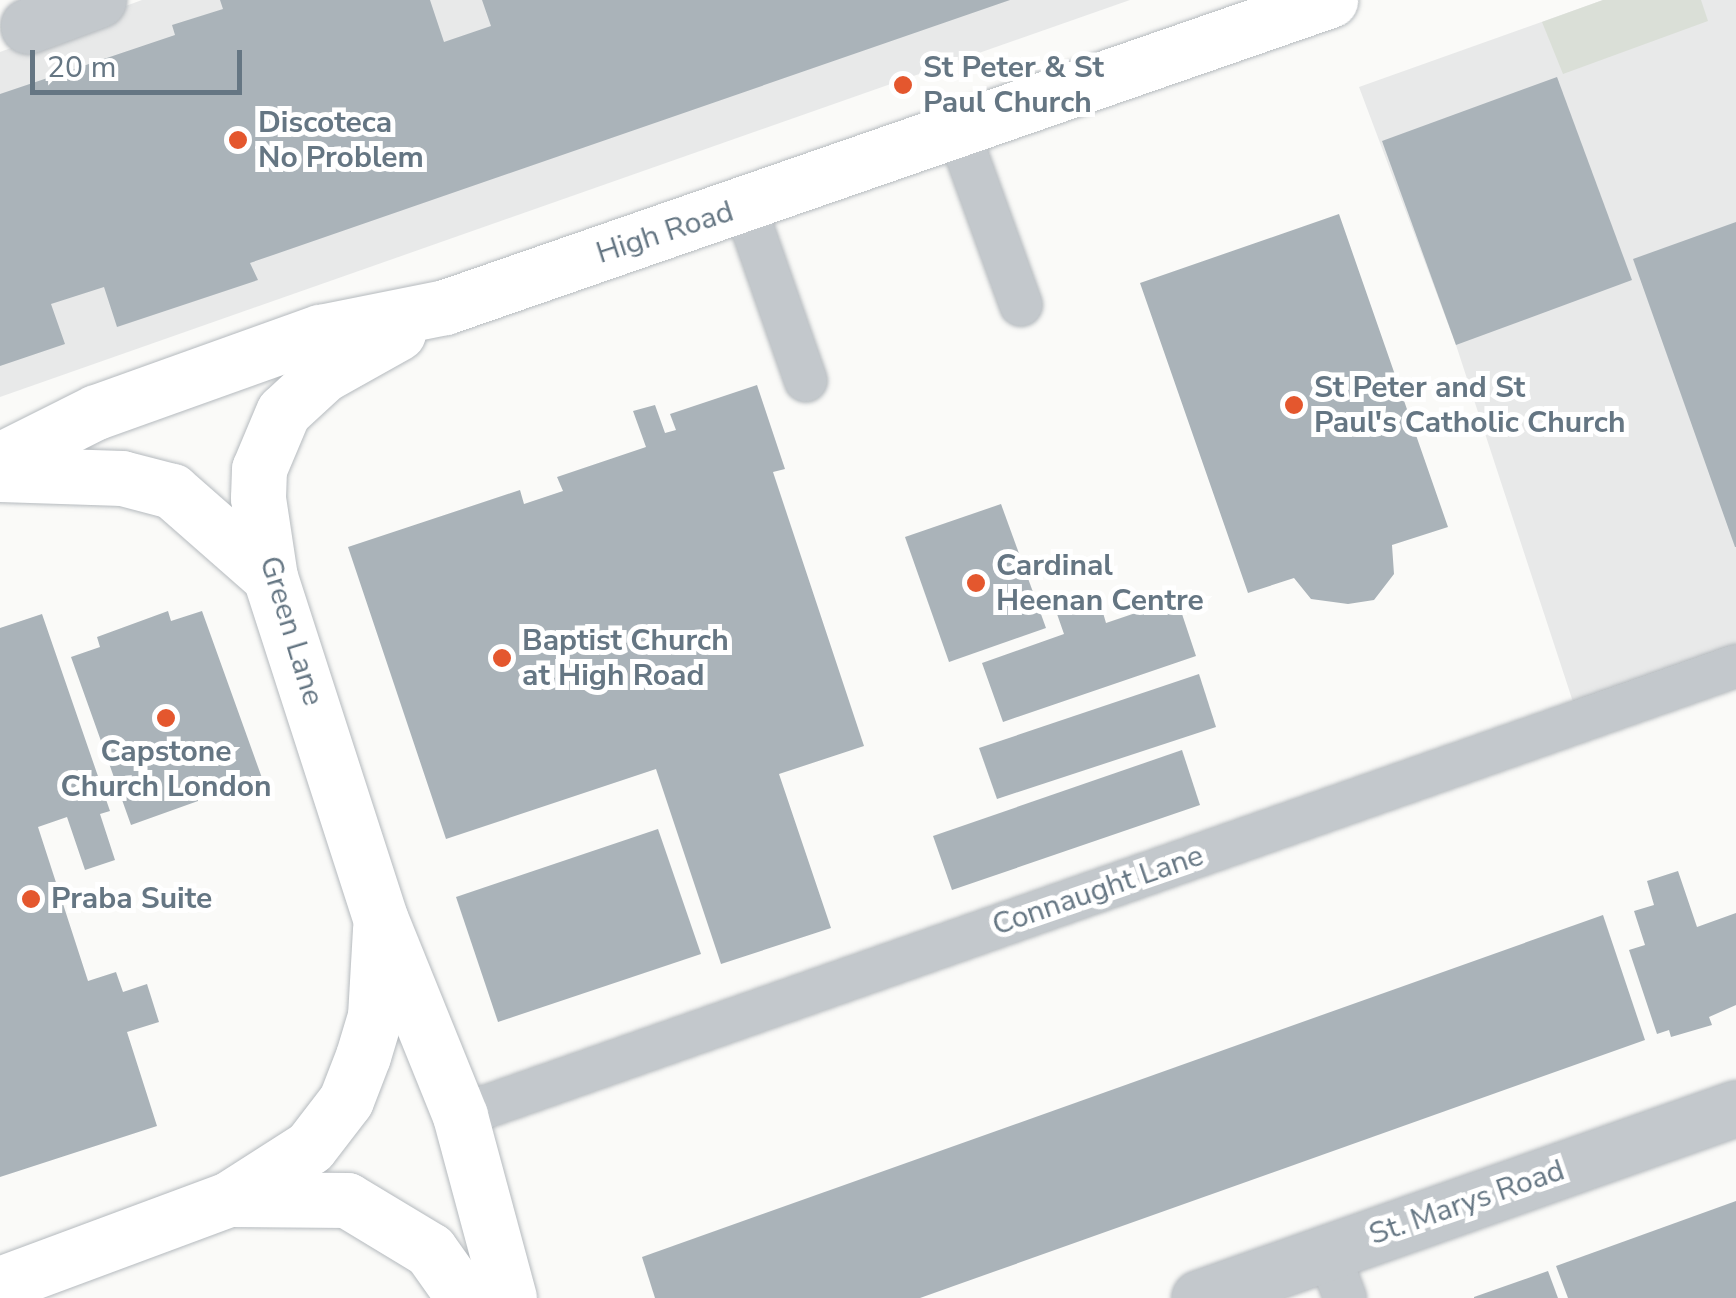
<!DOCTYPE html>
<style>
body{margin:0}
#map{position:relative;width:1736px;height:1298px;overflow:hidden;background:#fafaf8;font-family:"Nunito Sans",sans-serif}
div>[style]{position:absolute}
.built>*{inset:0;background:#e8e9e9}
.green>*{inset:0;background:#dadfd7}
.building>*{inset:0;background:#aab3b9}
.roads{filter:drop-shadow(0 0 2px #b5babe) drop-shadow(0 0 2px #b5babe)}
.lane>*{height:42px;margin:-21px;padding:0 21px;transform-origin:21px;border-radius:21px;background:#c3c8cc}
.street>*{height:55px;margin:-27.5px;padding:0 27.5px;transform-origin:27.5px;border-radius:27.5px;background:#c3c8cc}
.primary>*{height:55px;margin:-27.5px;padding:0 27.5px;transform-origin:27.5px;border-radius:27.5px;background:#fff}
.dots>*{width:28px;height:28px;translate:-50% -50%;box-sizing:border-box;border:5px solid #fff;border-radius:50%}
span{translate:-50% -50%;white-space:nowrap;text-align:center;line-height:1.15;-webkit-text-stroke:10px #fff;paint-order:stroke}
.poi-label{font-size:30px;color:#657683;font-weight:700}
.left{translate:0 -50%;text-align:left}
.street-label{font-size:30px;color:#657683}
.scale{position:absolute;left:30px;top:50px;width:212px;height:45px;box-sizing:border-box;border:5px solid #657683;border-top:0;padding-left:12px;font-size:30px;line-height:35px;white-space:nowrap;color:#657683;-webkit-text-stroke:8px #fff;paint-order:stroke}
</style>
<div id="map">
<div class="built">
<i style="clip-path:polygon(142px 0,1130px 0,0 397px,0 52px)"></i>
<i style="clip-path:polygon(1603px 0,1736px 0,1736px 646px,1574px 705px,1456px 345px,1359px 87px)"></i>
</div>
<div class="green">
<i style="clip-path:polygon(1603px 0,1701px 0,1708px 21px,1563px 74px,1542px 22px)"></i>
</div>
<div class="building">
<i style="clip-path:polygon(220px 0,430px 0,444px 42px,491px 26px,482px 0,1010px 0,250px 263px,258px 280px,117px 327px,104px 287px,51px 304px,65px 344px,0 366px,0 94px,175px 35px,172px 25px,223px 9px)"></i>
<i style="clip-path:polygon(1557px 77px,1632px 280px,1456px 345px,1382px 141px)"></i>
<i style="clip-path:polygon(1339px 214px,1448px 527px,1392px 545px,1394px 574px,1374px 600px,1348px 604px,1311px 599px,1294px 578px,1248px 593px,1140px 283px)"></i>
<i style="clip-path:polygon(1736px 222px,1736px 547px,1735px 547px,1633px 259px)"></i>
<i style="clip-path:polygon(757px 385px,785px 469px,773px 472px,864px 746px,779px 774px,831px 928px,721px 964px,656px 769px,446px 839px,348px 547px,520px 490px,524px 504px,563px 491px,557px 477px,646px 447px,633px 411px,655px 405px,665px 433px,676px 430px,670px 414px)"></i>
<i style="clip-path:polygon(1001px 504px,1046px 628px,949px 662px,905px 537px)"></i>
<i style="clip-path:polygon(1099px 599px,1106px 623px,1177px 599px,1196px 656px,1003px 722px,982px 663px,1064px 634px,1057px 614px)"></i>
<i style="clip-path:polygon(168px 611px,171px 621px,202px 611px,262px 778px,131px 825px,71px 657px,100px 647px,97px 637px)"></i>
<i style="clip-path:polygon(42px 614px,110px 811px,100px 814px,115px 860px,85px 870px,67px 817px,38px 827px,88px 981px,116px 972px,123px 992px,147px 984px,159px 1022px,127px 1032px,157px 1126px,0 1177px,0 628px)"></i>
<i style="clip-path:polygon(1199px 674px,1216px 727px,997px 799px,979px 748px)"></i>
<i style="clip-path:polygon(1182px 750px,1200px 805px,952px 890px,933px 836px)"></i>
<i style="clip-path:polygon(658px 829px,701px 954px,498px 1022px,456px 897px)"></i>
<i style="clip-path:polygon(1678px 871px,1697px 927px,1736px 913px,1736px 1005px,1709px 1017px,1712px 1025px,1671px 1037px,1669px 1030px,1657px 1034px,1629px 950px,1645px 945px,1634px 911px,1654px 905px,1647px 881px)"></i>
<i style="clip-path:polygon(1603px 915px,1645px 1040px,920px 1298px,655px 1298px,642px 1257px)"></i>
<i style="clip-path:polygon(1736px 1201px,1736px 1298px,1568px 1298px,1556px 1266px)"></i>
<i style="clip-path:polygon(1548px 1271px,1558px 1298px,1474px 1298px,1474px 1297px)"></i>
</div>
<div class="roads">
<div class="lane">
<i style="left:958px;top:131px;width:185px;rotate:70.1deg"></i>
<i style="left:745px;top:207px;width:184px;rotate:70.7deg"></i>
<i style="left:460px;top:1116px;width:1353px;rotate:-19.43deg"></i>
<i style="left:1328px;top:1252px;width:49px;rotate:69.7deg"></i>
</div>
<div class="street">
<i style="left:28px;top:26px;width:75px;rotate:-20.4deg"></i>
<i style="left:1199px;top:1298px;width:570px;rotate:-19.48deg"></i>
</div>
<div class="primary">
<i style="left:398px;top:333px;width:86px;rotate:150.8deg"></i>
<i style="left:323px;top:375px;width:54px;rotate:137.2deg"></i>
<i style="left:283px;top:412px;width:62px;rotate:112.8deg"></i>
<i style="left:259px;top:469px;width:29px;rotate:92deg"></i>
<i style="left:258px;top:498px;width:80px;rotate:81.4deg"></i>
<i style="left:270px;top:577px;width:361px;rotate:72.1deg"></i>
<i style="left:381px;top:920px;width:211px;rotate:68deg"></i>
<i style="left:460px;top:1116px;width:188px;rotate:74.9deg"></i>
<i style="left:0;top:460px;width:107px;rotate:-26.6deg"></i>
<i style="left:96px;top:412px;width:238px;rotate:-19.7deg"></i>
<i style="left:320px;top:332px;width:127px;rotate:-11.3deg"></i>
<i style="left:445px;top:307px;width:937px;rotate:-19.13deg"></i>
<i style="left:0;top:474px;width:122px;rotate:1.9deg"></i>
<i style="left:122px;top:478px;width:52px;rotate:14.6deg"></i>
<i style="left:172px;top:491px;width:130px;rotate:41.3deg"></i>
<i style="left:232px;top:1199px;width:115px;rotate:0.5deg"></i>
<i style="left:347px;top:1200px;width:97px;rotate:31.1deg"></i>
<i style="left:430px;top:1250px;width:59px;rotate:54.7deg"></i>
<i style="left:0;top:1284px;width:244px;rotate:-20.4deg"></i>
<i style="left:229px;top:1199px;width:96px;rotate:-32.7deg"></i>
<i style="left:310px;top:1147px;width:59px;rotate:-52.5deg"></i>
<i style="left:346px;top:1100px;width:47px;rotate:-68.9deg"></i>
<i style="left:363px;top:1056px;width:42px;rotate:-73.3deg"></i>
<i style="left:375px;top:1016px;width:88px;rotate:-86.7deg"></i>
</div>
</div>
<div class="dots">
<i style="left:903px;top:85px;background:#e4572e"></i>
<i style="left:238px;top:140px;background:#e4572e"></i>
<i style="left:1294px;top:405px;background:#e4572e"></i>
<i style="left:976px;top:583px;background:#e4572e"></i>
<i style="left:502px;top:658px;background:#e4572e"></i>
<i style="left:166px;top:718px;background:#e4572e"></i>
<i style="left:31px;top:899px;background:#e4572e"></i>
</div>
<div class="poi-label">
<span class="left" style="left:923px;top:85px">St Peter &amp; St<br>Paul Church</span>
<span class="left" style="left:258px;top:140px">Discoteca<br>No Problem</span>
<span class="left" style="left:1314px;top:405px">St Peter and St<br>Paul's Catholic Church</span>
<span class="left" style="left:996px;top:583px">Cardinal<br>Heenan Centre</span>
<span class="left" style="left:522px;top:658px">Baptist Church<br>at High Road</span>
<span style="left:166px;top:769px">Capstone<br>Church London</span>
<span class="left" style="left:51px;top:899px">Praba Suite</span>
</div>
<div class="street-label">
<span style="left:665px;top:233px;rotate:-18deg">High Road</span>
<span style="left:291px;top:631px;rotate:73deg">Green Lane</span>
<span style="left:1098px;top:891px;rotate:-19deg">Connaught Lane</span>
<span style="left:1467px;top:1203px;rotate:-19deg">St. Marys Road</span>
</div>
<div class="scale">20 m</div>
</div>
